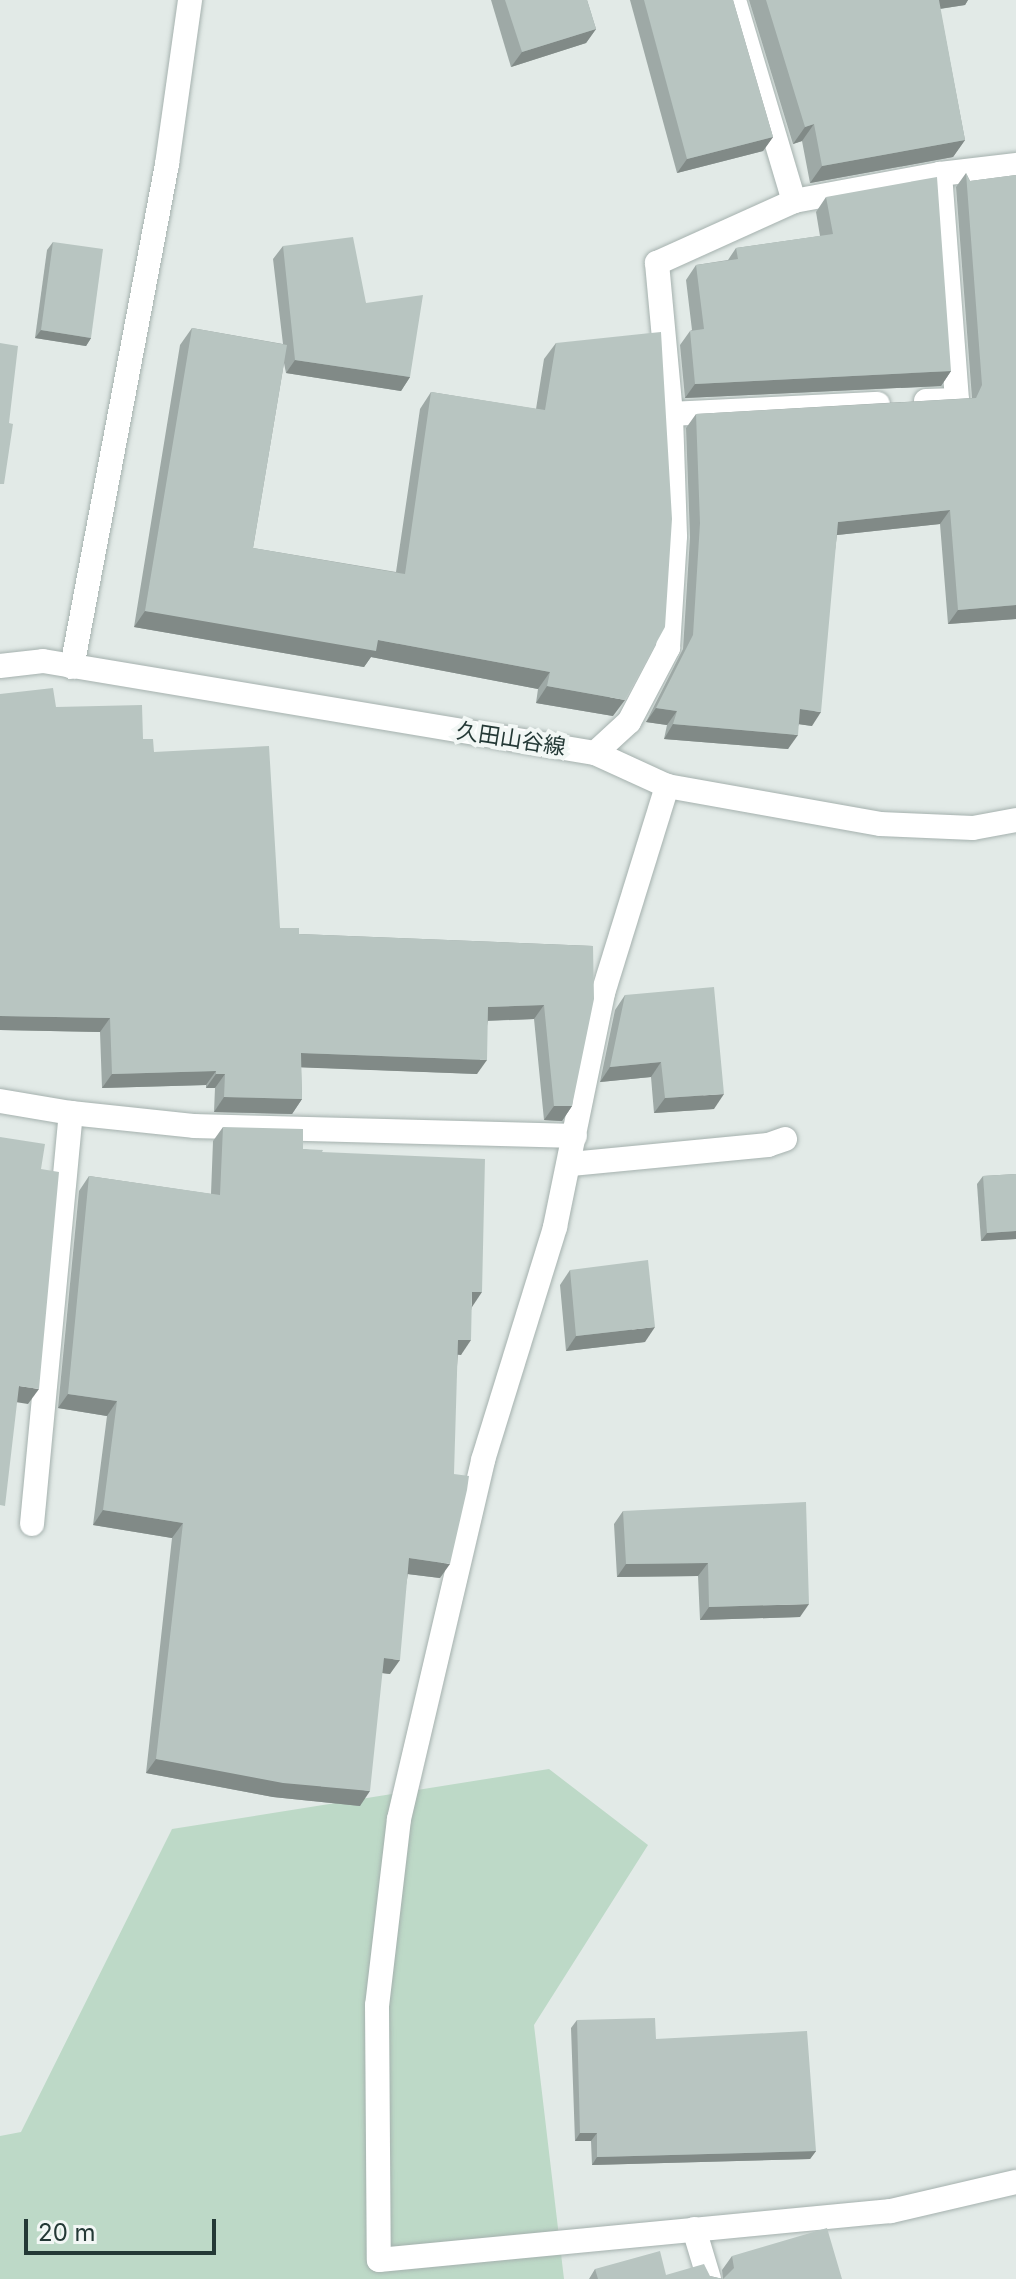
<!DOCTYPE html>
<meta charset="utf-8">
<style>
body{margin:0}
#map{position:relative;width:1016px;height:2279px;overflow:hidden;background:#e2eae7;font-family:Inter,"Noto Sans JP",sans-serif}
div>[style]{position:absolute}
.green>*{inset:0;background:#bdd9c7}
.roads{filter:drop-shadow(0 0 2px #a5b1ae) drop-shadow(0 0 2px #a5b1ae)}
.service>*{height:24px;margin:-12px;padding:0 12px;transform-origin:12px;border-radius:12px;background:#fff}
.minor>*{height:24px;margin:-12px;padding:0 12px;transform-origin:12px;border-radius:12px;background:#fff}
.wall>*{inset:0;background:#9ea9a6}
.shaded-wall>*{inset:0;background:#818a87}
.building>*{inset:0;background:#b8c5c1}
span{translate:-50% -50%;white-space:nowrap;text-align:center;line-height:1.15;-webkit-text-stroke:8px #f2f7f5;paint-order:stroke}
.street-label{font-size:22px;color:#243936}
.scale{position:absolute;left:24px;top:2219px;width:192px;height:36px;box-sizing:border-box;border:4px solid #243936;border-top:0;padding-left:10px;font-size:24px;line-height:28px;white-space:nowrap;color:#243936;-webkit-text-stroke:6px #f2f7f5;paint-order:stroke}
</style>
<div id="map">
<div class="green">
<i style="clip-path:polygon(549px 1769px,648px 1845px,534px 2025px,564px 2279px,0 2279px,0 2136px,21px 2132px,172px 1829px)"></i>
</div>
<div class="roads">
<div class="service">
<i style="left:734px;top:0;width:210px;rotate:73.4deg"></i>
<i style="left:926px;top:401px;width:31px;rotate:-2deg"></i>
<i style="left:957px;top:400px;width:227px;rotate:-94.3deg"></i>
<i style="left:671px;top:414px;width:207px;rotate:-2.8deg"></i>
<i style="left:595px;top:753px;width:46px;rotate:-42.4deg"></i>
<i style="left:629px;top:722px;width:84px;rotate:-62.2deg"></i>
<i style="left:668px;top:648px;width:112px;rotate:-86.4deg"></i>
<i style="left:675px;top:536px;width:122px;rotate:-91.9deg"></i>
<i style="left:671px;top:414px;width:152px;rotate:-95.3deg"></i>
<i style="left:657px;top:263px;width:150px;rotate:-24.3deg"></i>
<i style="left:794px;top:201px;width:148px;rotate:-10.5deg"></i>
<i style="left:940px;top:174px;width:77px;rotate:-6.8deg"></i>
<i style="left:0;top:1101px;width:72px;rotate:9.6deg"></i>
<i style="left:71px;top:1113px;width:125px;rotate:6deg"></i>
<i style="left:195px;top:1126px;width:380px;rotate:1.5deg"></i>
<i style="left:571px;top:1164px;width:198px;rotate:-5.5deg"></i>
<i style="left:768px;top:1145px;width:18px;rotate:-19deg"></i>
<i style="left:32px;top:1524px;width:413px;rotate:-84.6deg"></i>
<i style="left:399px;top:1819px;width:187px;rotate:96.7deg"></i>
<i style="left:377px;top:2005px;width:255px;rotate:89.6deg"></i>
<i style="left:379px;top:2260px;width:514px;rotate:-5.47deg"></i>
<i style="left:891px;top:2211px;width:128px;rotate:-13.1deg"></i>
<i style="left:694px;top:2229px;width:52px;rotate:73.3deg"></i>
</div>
<div class="minor">
<i style="left:0;top:666px;width:43px;rotate:-6.6deg"></i>
<i style="left:43px;top:661px;width:560px;rotate:9.46deg"></i>
<i style="left:595px;top:753px;width:79px;rotate:24.6deg"></i>
<i style="left:667px;top:786px;width:216px;rotate:10.1deg"></i>
<i style="left:880px;top:824px;width:93px;rotate:2.5deg"></i>
<i style="left:973px;top:828px;width:44px;rotate:-10.5deg"></i>
<i style="left:72px;top:667px;width:512px;rotate:-79.3deg"></i>
<i style="left:167px;top:164px;width:166px;rotate:-82deg"></i>
<i style="left:399px;top:1819px;width:369px;rotate:-76.8deg"></i>
<i style="left:483px;top:1460px;width:244px;rotate:-72.8deg"></i>
<i style="left:555px;top:1227px;width:239px;rotate:-78.4deg"></i>
<i style="left:603px;top:993px;width:217px;rotate:-72.8deg"></i>
</div>
</div>
<div class="wall">
<i style="clip-path:polygon(491px 0,587px 0,596px 29px,586px 43px,511px 67px)"></i>
<i style="clip-path:polygon(630px 0,733px 0,773px 137px,763px 151px,677px 173px)"></i>
<i style="clip-path:polygon(749px 0,968px 0,965px 5px,940px 9px,965px 140px,953px 157px,810px 183px,802px 141px,793px 144px)"></i>
<i style="clip-path:polygon(966px 173px,970px 181px,1016px 175px,1016px 619px,948px 624px,940px 524px,837px 535px,812px 726px,799px 724px,788px 749px,664px 739px,667px 725px,646px 722px,683px 649px,690px 537px,686px 428px,696px 414px,972px 398px,956px 187px)"></i>
<i style="clip-path:polygon(826px 197px,951px 371px,941px 386px,685px 398px,680px 345px,690px 331px,692px 330px,686px 280px,696px 265px,728px 260px,736px 248px,820px 236px,816px 212px)"></i>
<i style="clip-path:polygon(53px 242px,91px 338px,86px 346px,35px 338px,47px 250px)"></i>
<i style="clip-path:polygon(283px 246px,366px 303px,410px 377px,401px 391px,286px 373px,284px 363px,253px 548px,396px 572px,420px 409px,431px 392px,536px 409px,544px 359px,556px 343px,613px 716px,536px 703px,538px 689px,371px 657px,364px 667px,134px 627px,180px 345px,192px 328px,283px 344px,273px 259px)"></i>
<i style="clip-path:polygon(0 694px,56px 707px,143px 739px,154px 752px,280px 928px,299px 934px,593px 946px,572px 1106px,562px 1121px,544px 1120px,534px 1019px,488px 1021px,477px 1074px,301px 1067px,302px 1099px,292px 1114px,214px 1112px,215px 1088px,206px 1088px,206px 1085px,102px 1088px,100px 1032px,0 1030px)"></i>
<i style="clip-path:polygon(625px 995px,714px 1109px,654px 1113px,651px 1077px,600px 1082px,615px 1010px)"></i>
<i style="clip-path:polygon(223px 1127px,303px 1149px,322px 1152px,472px 1306px,461px 1355px,458px 1354px,440px 1578px,408px 1574px,390px 1674px,382px 1673px,360px 1806px,273px 1797px,146px 1773px,172px 1538px,93px 1525px,107px 1416px,58px 1408px,79px 1191px,89px 1176px,211px 1194px,213px 1141px)"></i>
<i style="clip-path:polygon(1016px 1174px,1016px 1239px,981px 1241px,977px 1184px,983px 1176px)"></i>
<i style="clip-path:polygon(570px 1270px,645px 1342px,566px 1351px,560px 1285px)"></i>
<i style="clip-path:polygon(623px 1511px,800px 1617px,700px 1620px,698px 1576px,617px 1577px,614px 1524px)"></i>
<i style="clip-path:polygon(577px 2020px,656px 2039px,816px 2151px,810px 2159px,592px 2165px,591px 2141px,575px 2141px,571px 2028px)"></i>
<i style="clip-path:polygon(732px 2256px,842px 2279px,589px 2279px,595px 2269px,666px 2275px,710px 2276px,723px 2279px,722px 2270px)"></i>
</div>
<div class="shaded-wall">
<i style="clip-path:polygon(933px 0,968px 0,965px 5px,925px 11px)"></i>
<i style="clip-path:polygon(596px 29px,586px 43px,511px 67px,522px 52px)"></i>
<i style="clip-path:polygon(814px 124px,802px 141px,793px 144px,805px 127px)"></i>
<i style="clip-path:polygon(773px 137px,763px 151px,677px 173px,687px 159px)"></i>
<i style="clip-path:polygon(965px 140px,953px 157px,810px 183px,822px 166px)"></i>
<i style="clip-path:polygon(41px 330px,91px 338px,86px 346px,35px 338px)"></i>
<i style="clip-path:polygon(295px 360px,410px 377px,401px 391px,286px 373px)"></i>
<i style="clip-path:polygon(951px 371px,941px 386px,685px 398px,695px 384px)"></i>
<i style="clip-path:polygon(950px 510px,940px 524px,828px 536px,838px 522px)"></i>
<i style="clip-path:polygon(1016px 605px,1016px 619px,948px 624px,958px 610px)"></i>
<i style="clip-path:polygon(145px 611px,378px 640px,550px 672px,538px 689px,371px 657px,364px 667px,134px 627px)"></i>
<i style="clip-path:polygon(547px 686px,625px 700px,613px 716px,536px 703px)"></i>
<i style="clip-path:polygon(656px 708px,677px 711px,667px 725px,646px 722px)"></i>
<i style="clip-path:polygon(800px 709px,821px 712px,812px 726px,790px 723px)"></i>
<i style="clip-path:polygon(673px 724px,798px 735px,788px 749px,664px 739px)"></i>
<i style="clip-path:polygon(544px 1005px,534px 1019px,478px 1021px,488px 1007px)"></i>
<i style="clip-path:polygon(0 1016px,110px 1018px,100px 1032px,0 1030px)"></i>
<i style="clip-path:polygon(301px 1053px,487px 1060px,477px 1074px,291px 1067px)"></i>
<i style="clip-path:polygon(661px 1062px,651px 1077px,600px 1082px,610px 1067px)"></i>
<i style="clip-path:polygon(216px 1071px,206px 1085px,102px 1088px,112px 1074px)"></i>
<i style="clip-path:polygon(216px 1074px,225px 1074px,215px 1088px,206px 1088px)"></i>
<i style="clip-path:polygon(724px 1094px,714px 1109px,654px 1113px,665px 1098px)"></i>
<i style="clip-path:polygon(224px 1097px,302px 1099px,292px 1114px,214px 1112px)"></i>
<i style="clip-path:polygon(554px 1106px,572px 1106px,562px 1121px,544px 1120px)"></i>
<i style="clip-path:polygon(1016px 1231px,1016px 1239px,981px 1241px,987px 1233px)"></i>
<i style="clip-path:polygon(472px 1292px,482px 1292px,472px 1307px)"></i>
<i style="clip-path:polygon(655px 1327px,645px 1342px,566px 1351px,576px 1336px)"></i>
<i style="clip-path:polygon(458px 1340px,471px 1340px,461px 1355px,448px 1354px)"></i>
<i style="clip-path:polygon(19px 1386px,39px 1389px,28px 1404px,9px 1401px)"></i>
<i style="clip-path:polygon(68px 1394px,117px 1401px,107px 1416px,58px 1408px)"></i>
<i style="clip-path:polygon(103px 1510px,183px 1523px,172px 1538px,93px 1525px)"></i>
<i style="clip-path:polygon(409px 1558px,450px 1564px,440px 1578px,399px 1573px)"></i>
<i style="clip-path:polygon(708px 1563px,698px 1576px,617px 1577px,626px 1564px)"></i>
<i style="clip-path:polygon(809px 1604px,800px 1617px,700px 1620px,709px 1607px)"></i>
<i style="clip-path:polygon(384px 1658px,400px 1660px,390px 1674px,374px 1672px)"></i>
<i style="clip-path:polygon(156px 1759px,370px 1791px,360px 1806px,273px 1797px,146px 1773px)"></i>
<i style="clip-path:polygon(580px 2133px,597px 2133px,591px 2141px,575px 2141px)"></i>
<i style="clip-path:polygon(816px 2151px,810px 2159px,592px 2165px,597px 2157px)"></i>
</div>
<div class="building">
<i style="clip-path:polygon(505px 0,587px 0,596px 29px,522px 52px)"></i>
<i style="clip-path:polygon(644px 0,733px 0,773px 137px,687px 159px)"></i>
<i style="clip-path:polygon(766px 0,939px 0,965px 140px,822px 166px,814px 124px,805px 127px)"></i>
<i style="clip-path:polygon(966px 173px,970px 181px,1016px 175px,1016px 605px,958px 610px,950px 510px,838px 522px,821px 712px,800px 709px,798px 735px,673px 724px,677px 711px,656px 708px,693px 635px,700px 523px,696px 414px,976px 398px,982px 385px)"></i>
<i style="clip-path:polygon(937px 177px,951px 371px,695px 384px,690px 331px,704px 329px,696px 265px,738px 259px,736px 248px,833px 234px,826px 197px)"></i>
<i style="clip-path:polygon(353px 237px,366px 303px,423px 295px,410px 377px,295px 360px,283px 246px)"></i>
<i style="clip-path:polygon(53px 242px,103px 249px,91px 338px,41px 330px)"></i>
<i style="clip-path:polygon(192px 328px,287px 345px,253px 548px,405px 574px,431px 392px,545px 410px,556px 343px,661px 332px,672px 519px,665px 627px,625px 700px,547px 686px,550px 672px,378px 640px,376px 651px,145px 611px)"></i>
<i style="clip-path:polygon(0 343px,18px 346px,9px 423px,13px 424px,4px 484px,0 484px)"></i>
<i style="clip-path:polygon(53px 688px,56px 707px,142px 705px,143px 739px,153px 739px,154px 752px,269px 746px,280px 928px,299px 928px,299px 934px,593px 946px,594px 999px,572px 1106px,554px 1106px,544px 1005px,488px 1007px,487px 1060px,301px 1053px,302px 1099px,224px 1097px,225px 1074px,216px 1074px,216px 1071px,112px 1074px,110px 1018px,0 1016px,0 694px)"></i>
<i style="clip-path:polygon(714px 987px,724px 1094px,665px 1098px,661px 1062px,610px 1067px,625px 995px)"></i>
<i style="clip-path:polygon(223px 1127px,303px 1129px,303px 1149px,323px 1150px,322px 1152px,485px 1159px,482px 1292px,472px 1292px,471px 1340px,458px 1340px,454px 1474px,469px 1476px,467px 1490px,450px 1564px,409px 1558px,400px 1660px,384px 1658px,370px 1791px,283px 1783px,156px 1759px,183px 1523px,103px 1510px,117px 1401px,68px 1394px,89px 1176px,220px 1195px)"></i>
<i style="clip-path:polygon(0 1137px,45px 1144px,41px 1169px,59px 1172px,39px 1389px,19px 1386px,5px 1506px,0 1505px)"></i>
<i style="clip-path:polygon(1016px 1174px,1016px 1231px,987px 1233px,983px 1176px)"></i>
<i style="clip-path:polygon(648px 1260px,655px 1327px,576px 1336px,570px 1270px)"></i>
<i style="clip-path:polygon(806px 1502px,809px 1604px,709px 1607px,708px 1563px,626px 1564px,623px 1511px)"></i>
<i style="clip-path:polygon(655px 2018px,656px 2039px,807px 2031px,816px 2151px,597px 2157px,597px 2133px,580px 2133px,577px 2020px)"></i>
<i style="clip-path:polygon(827px 2228px,842px 2279px,598px 2279px,595px 2269px,660px 2251px,666px 2275px,704px 2264px,710px 2276px,723px 2279px,734px 2268px,732px 2256px)"></i>
</div>
<div class="street-label">
<span style="left:511px;top:739px;rotate:9deg">久田山谷線</span>
</div>
<div class="scale">20 m</div>
</div>
